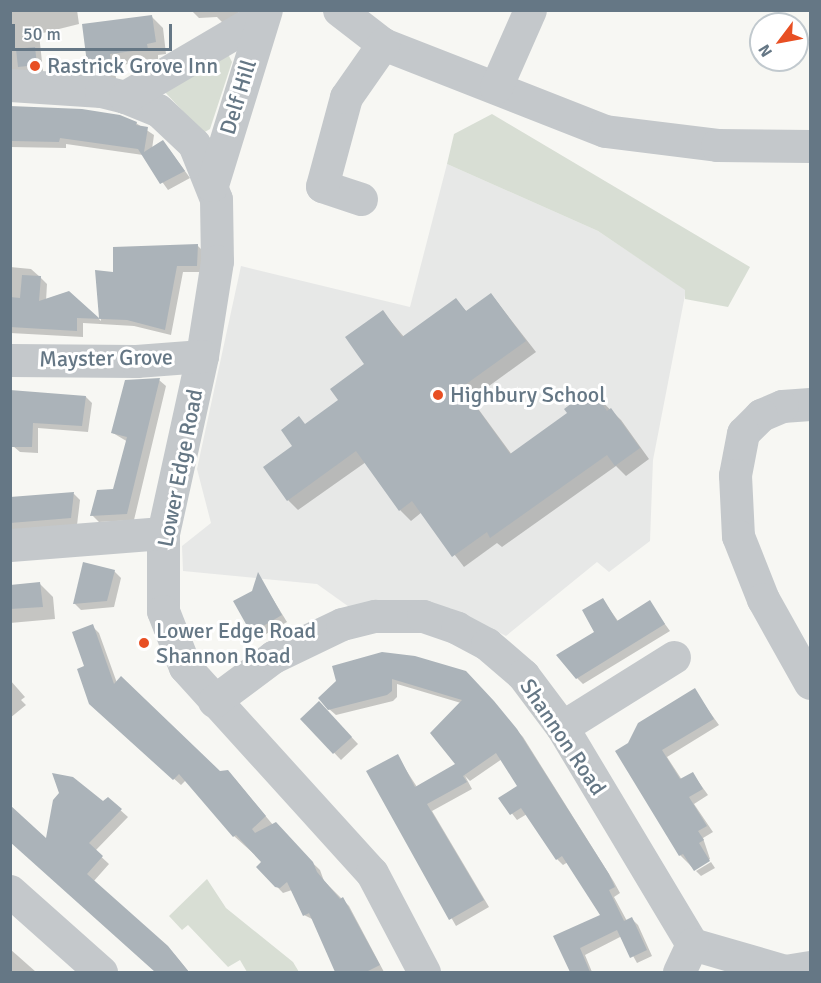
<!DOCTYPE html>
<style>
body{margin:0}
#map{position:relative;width:821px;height:983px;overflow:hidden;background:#f7f7f3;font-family:Signika,sans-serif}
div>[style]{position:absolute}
.built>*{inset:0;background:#e7e8e7}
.green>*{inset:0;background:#d8ded4}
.shadow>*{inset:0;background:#0003}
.building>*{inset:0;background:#abb3b9}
.minor>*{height:33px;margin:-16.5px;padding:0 16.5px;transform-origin:16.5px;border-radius:16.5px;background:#c4c8cb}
.dots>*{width:16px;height:16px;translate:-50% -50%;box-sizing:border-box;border:3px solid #fff;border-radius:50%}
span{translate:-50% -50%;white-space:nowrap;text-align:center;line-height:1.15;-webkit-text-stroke:6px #fff;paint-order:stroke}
.poi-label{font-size:22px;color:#657785}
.left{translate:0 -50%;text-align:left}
.street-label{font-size:22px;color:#657785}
.frame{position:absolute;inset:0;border:12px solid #657785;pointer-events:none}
.north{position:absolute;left:749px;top:12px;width:60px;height:60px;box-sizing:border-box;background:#fff;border:2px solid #c1c9ce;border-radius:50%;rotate:238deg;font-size:16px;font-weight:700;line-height:24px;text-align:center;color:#657785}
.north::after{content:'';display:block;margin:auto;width:21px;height:27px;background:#e84f23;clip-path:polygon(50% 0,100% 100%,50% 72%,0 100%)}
.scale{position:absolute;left:12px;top:24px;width:160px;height:27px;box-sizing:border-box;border:3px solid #657785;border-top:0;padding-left:8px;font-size:18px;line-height:21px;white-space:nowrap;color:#657785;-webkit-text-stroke:4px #fff;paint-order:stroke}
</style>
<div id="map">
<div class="built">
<i style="clip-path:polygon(447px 164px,598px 231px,686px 290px,653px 460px,650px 541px,609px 572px,597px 562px,506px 636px,450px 608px,352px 609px,317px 584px,183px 571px,182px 546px,211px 523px,197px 469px,241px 266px,410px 307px)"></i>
</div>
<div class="green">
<i style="clip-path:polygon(227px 52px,232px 62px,210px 129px,203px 133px,164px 91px)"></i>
<i style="clip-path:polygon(492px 114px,750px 267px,728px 307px,685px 299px,685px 290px,598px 231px,447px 164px,454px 134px)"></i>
<i style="clip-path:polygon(207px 879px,226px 908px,293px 962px,299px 972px,247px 972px,240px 960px,228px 967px,188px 925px,182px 930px,169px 916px)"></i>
</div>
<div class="shadow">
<i style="clip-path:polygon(10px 10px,77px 10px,79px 24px,39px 34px,43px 71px,10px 72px)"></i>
<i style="clip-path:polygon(168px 10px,237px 10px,241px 18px,226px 26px,217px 17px,199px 18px,192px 11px)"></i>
<i style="clip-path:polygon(152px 17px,163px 28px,166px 54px,158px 55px,158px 60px,121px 65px,122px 71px,115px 72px,117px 84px,101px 82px,89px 71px)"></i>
<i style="clip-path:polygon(10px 108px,136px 123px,154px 135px,152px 149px,169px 149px,190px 178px,168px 190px,143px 155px,66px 144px,66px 148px,10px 147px)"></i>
<i style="clip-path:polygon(197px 245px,204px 252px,203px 272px,183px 272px,171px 335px,134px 326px,83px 323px,83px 337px,10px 333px,10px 267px,31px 269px,40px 277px,47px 284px,46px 301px,69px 292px,101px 321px,97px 272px,115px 273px)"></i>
<i style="clip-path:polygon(491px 294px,536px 352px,471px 399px,512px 455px,569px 413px,591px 391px,621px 420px,649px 459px,626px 476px,616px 466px,502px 547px,497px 543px,464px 567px,422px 512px,411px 521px,400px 510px,366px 462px,298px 510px,288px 500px,294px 446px,306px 425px,340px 400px,366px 364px,383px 312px,404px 337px,456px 300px,467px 312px)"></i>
<i style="clip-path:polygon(159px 380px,166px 386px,134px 520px,99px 522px,92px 515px,114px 490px,128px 442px,113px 433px)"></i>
<i style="clip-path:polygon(10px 393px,86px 397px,92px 403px,88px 432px,38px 428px,38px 453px,20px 452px,13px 446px)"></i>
<i style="clip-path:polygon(74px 494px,80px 500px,77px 525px,10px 530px,10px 499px)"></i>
<i style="clip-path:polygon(114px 571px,121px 578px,114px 607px,81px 610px,74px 603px)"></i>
<i style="clip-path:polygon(258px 575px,287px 622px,259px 638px,252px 632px,253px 592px)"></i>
<i style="clip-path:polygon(40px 584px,53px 597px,55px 619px,10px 623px,10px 586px)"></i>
<i style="clip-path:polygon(603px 600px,618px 621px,649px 602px,670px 631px,583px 684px,577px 678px,596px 633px)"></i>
<i style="clip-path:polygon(92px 626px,99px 633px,117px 683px,220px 773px,235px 779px,273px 825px,320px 870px,324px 881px,349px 906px,384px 972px,339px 972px,314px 920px,304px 915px,292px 890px,283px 893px,258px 867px,263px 862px,234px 836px,186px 780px,181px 785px,98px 711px,86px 667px)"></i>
<i style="clip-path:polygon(334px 667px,472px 679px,523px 737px,614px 882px,620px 893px,614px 897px,627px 921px,632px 919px,638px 925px,652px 956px,637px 963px,622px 936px,585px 955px,592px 972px,571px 972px,555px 937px,602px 916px,568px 862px,563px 865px,557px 859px,527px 814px,517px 820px,500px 798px,519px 786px,502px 759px,470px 781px,465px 776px,472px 789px,432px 811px,489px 907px,456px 926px,368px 772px,397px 756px,417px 787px,457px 765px,461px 703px,397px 684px,397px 697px,393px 701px,336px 715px,329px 709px,338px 682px)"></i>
<i style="clip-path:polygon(10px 680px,25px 697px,21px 700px,26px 705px,10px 718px)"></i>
<i style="clip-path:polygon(694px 690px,719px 725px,667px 757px,682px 780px,693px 774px,708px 795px,694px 804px,713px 832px,703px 838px,710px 859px,694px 869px,680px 855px,629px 744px)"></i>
<i style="clip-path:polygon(326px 710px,358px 744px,341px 760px,302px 719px)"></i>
<i style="clip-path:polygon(108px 799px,128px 817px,95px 851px,109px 864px,93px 882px,175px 955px,189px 972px,157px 972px,47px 841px)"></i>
<i style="clip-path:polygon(711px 862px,715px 868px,701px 876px,696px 871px)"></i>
<i style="clip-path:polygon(10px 949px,36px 972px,10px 972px)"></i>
</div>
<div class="building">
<i style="clip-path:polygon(152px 15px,156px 42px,147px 44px,148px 49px,110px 54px,111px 60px,104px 61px,106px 73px,88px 71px,82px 24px)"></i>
<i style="clip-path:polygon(35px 47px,37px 65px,18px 67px,16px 49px)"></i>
<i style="clip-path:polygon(10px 106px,82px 109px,120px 115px,137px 122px,136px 125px,148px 127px,144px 152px,163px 140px,185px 171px,160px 184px,138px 149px,60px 138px,59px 142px,12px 141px)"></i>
<i style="clip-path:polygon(198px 244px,197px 266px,177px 266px,165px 330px,127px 320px,77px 318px,77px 331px,10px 327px,10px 297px,20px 298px,22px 275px,41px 276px,39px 301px,69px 291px,99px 318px,95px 270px,113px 272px,113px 247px)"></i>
<i style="clip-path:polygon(491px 293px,526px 341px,462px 387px,510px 454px,567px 413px,564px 409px,591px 389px,607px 411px,611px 408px,640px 448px,615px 466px,607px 455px,490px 538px,487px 532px,452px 557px,412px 501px,399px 511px,356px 451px,287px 501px,263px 467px,292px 446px,281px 430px,299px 416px,305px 424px,338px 400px,330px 389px,364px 364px,345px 337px,383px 310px,402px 337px,456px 298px,466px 311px)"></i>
<i style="clip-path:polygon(160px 378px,127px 514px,90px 516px,97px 490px,113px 489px,127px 437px,111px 433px,125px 380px)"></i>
<i style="clip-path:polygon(10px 390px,86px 396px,82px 426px,33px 423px,32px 447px,12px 447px)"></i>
<i style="clip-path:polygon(74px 492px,71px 518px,10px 523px,10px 497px)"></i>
<i style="clip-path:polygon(83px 562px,115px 570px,107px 601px,73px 604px)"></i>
<i style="clip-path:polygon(258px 572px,282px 615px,251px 633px,233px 601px,252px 591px)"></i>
<i style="clip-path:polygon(40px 582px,43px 607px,10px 609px,10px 585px)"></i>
<i style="clip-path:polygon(603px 598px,617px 621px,650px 600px,665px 624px,576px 679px,556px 655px,594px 632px,582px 610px)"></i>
<i style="clip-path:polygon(93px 624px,114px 684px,121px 676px,220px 771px,228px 770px,266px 816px,252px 829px,255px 833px,276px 822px,313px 862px,317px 872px,340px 899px,343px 897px,380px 965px,366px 972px,335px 972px,309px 913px,303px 916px,287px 882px,280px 888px,275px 887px,256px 867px,261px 862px,236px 835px,233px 837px,179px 774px,173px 780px,89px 704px,77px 669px,84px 666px,72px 632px)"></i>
<i style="clip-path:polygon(382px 652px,415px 656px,466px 671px,494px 701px,517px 729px,609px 874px,615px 887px,609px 890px,624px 921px,632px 917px,647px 950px,630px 958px,617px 930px,580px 948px,590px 972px,570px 972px,553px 936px,600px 915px,562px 856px,556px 860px,521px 808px,510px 815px,498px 798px,517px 786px,496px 753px,463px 776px,461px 773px,467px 782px,427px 804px,484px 900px,449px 920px,366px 771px,398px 754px,415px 787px,455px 764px,430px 733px,462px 700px,392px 679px,392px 691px,387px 695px,328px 710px,318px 698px,336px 681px,332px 666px)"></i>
<i style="clip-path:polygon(695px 688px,714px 719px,662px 750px,680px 779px,693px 772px,703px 789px,689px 797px,707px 826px,698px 831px,704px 840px,699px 843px,710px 861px,694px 871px,683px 854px,679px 856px,615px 751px,628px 743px,638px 723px)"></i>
<i style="clip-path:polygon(319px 701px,352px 737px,333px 754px,300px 719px)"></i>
<i style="clip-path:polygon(52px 773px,73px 777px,103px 801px,108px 797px,122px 809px,89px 843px,103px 856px,87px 874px,168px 946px,189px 972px,155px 972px,10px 842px,10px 805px,46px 838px,53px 800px,59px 793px)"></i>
</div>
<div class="minor">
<i style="left:339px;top:10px;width:56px;rotate:37.7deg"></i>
<i style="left:383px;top:44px;width:238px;rotate:21.4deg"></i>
<i style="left:605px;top:131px;width:113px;rotate:7.1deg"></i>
<i style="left:717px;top:145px;width:93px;rotate:0.6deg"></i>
<i style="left:10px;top:85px;width:91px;rotate:3.8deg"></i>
<i style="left:101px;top:91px;width:25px;rotate:14deg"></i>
<i style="left:125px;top:97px;width:35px;rotate:22deg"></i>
<i style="left:158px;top:110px;width:50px;rotate:43.4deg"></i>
<i style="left:194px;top:144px;width:59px;rotate:68.2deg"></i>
<i style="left:216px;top:199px;width:62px;rotate:89.1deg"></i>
<i style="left:217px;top:261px;width:96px;rotate:99deg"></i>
<i style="left:202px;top:356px;width:181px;rotate:102.4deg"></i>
<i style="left:163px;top:533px;width:78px;rotate:90deg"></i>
<i style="left:163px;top:611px;width:60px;rotate:68.6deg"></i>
<i style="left:185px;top:667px;width:278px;rotate:47.8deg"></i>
<i style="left:372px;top:873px;width:112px;rotate:62.3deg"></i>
<i style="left:496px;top:87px;width:84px;rotate:-66.2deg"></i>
<i style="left:125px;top:97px;width:160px;rotate:-30.4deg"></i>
<i style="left:212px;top:185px;width:183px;rotate:-72.9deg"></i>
<i style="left:361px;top:199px;width:41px;rotate:-161.6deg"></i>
<i style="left:322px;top:186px;width:92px;rotate:-74.9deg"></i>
<i style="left:346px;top:97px;width:65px;rotate:-55.1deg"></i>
<i style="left:10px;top:360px;width:126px;rotate:0.5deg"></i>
<i style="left:136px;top:361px;width:66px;rotate:-4.3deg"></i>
<i style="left:810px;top:404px;width:28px;rotate:176deg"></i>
<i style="left:782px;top:406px;width:23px;rotate:157deg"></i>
<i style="left:761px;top:415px;width:25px;rotate:135deg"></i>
<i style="left:743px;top:433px;width:43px;rotate:100.8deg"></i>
<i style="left:735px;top:475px;width:61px;rotate:87.2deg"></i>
<i style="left:738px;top:536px;width:68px;rotate:68.4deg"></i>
<i style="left:763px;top:599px;width:96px;rotate:60.8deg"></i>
<i style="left:10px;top:545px;width:153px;rotate:-4.5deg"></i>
<i style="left:214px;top:701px;width:74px;rotate:-36.7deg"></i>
<i style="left:273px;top:657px;width:76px;rotate:-25.6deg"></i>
<i style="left:342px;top:624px;width:34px;rotate:-14deg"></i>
<i style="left:375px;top:616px;width:48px"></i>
<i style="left:423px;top:616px;width:36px;rotate:19deg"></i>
<i style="left:457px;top:628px;width:34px;rotate:28deg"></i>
<i style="left:487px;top:644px;width:48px;rotate:40.7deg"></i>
<i style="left:523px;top:675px;width:65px;rotate:53.1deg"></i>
<i style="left:562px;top:727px;width:253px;rotate:59.1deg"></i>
<i style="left:562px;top:727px;width:132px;rotate:-32deg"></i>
<i style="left:10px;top:891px;width:122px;rotate:41.7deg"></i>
<i style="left:692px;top:944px;width:97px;rotate:16.2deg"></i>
<i style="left:785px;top:971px;width:25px;rotate:-9deg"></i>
<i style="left:679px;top:972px;width:31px;rotate:-65deg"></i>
</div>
<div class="dots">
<i style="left:35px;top:66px;background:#e84f23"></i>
<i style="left:438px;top:395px;background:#e84f23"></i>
<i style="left:144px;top:643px;background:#e84f23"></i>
</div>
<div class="poi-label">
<span class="left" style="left:47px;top:66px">Rastrick Grove Inn</span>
<span class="left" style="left:450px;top:395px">Highbury School</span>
<span class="left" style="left:156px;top:643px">Lower Edge Road<br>Shannon Road</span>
</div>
<div class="street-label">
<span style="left:238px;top:97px;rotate:-73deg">Delf Hill</span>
<span style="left:106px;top:358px;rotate:-1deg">Mayster Grove</span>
<span style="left:180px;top:468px;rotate:-79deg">Lower Edge Road</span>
<span style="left:563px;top:737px;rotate:56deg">Shannon Road</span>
</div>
<div class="frame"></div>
<div class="north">N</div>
<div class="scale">50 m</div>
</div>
